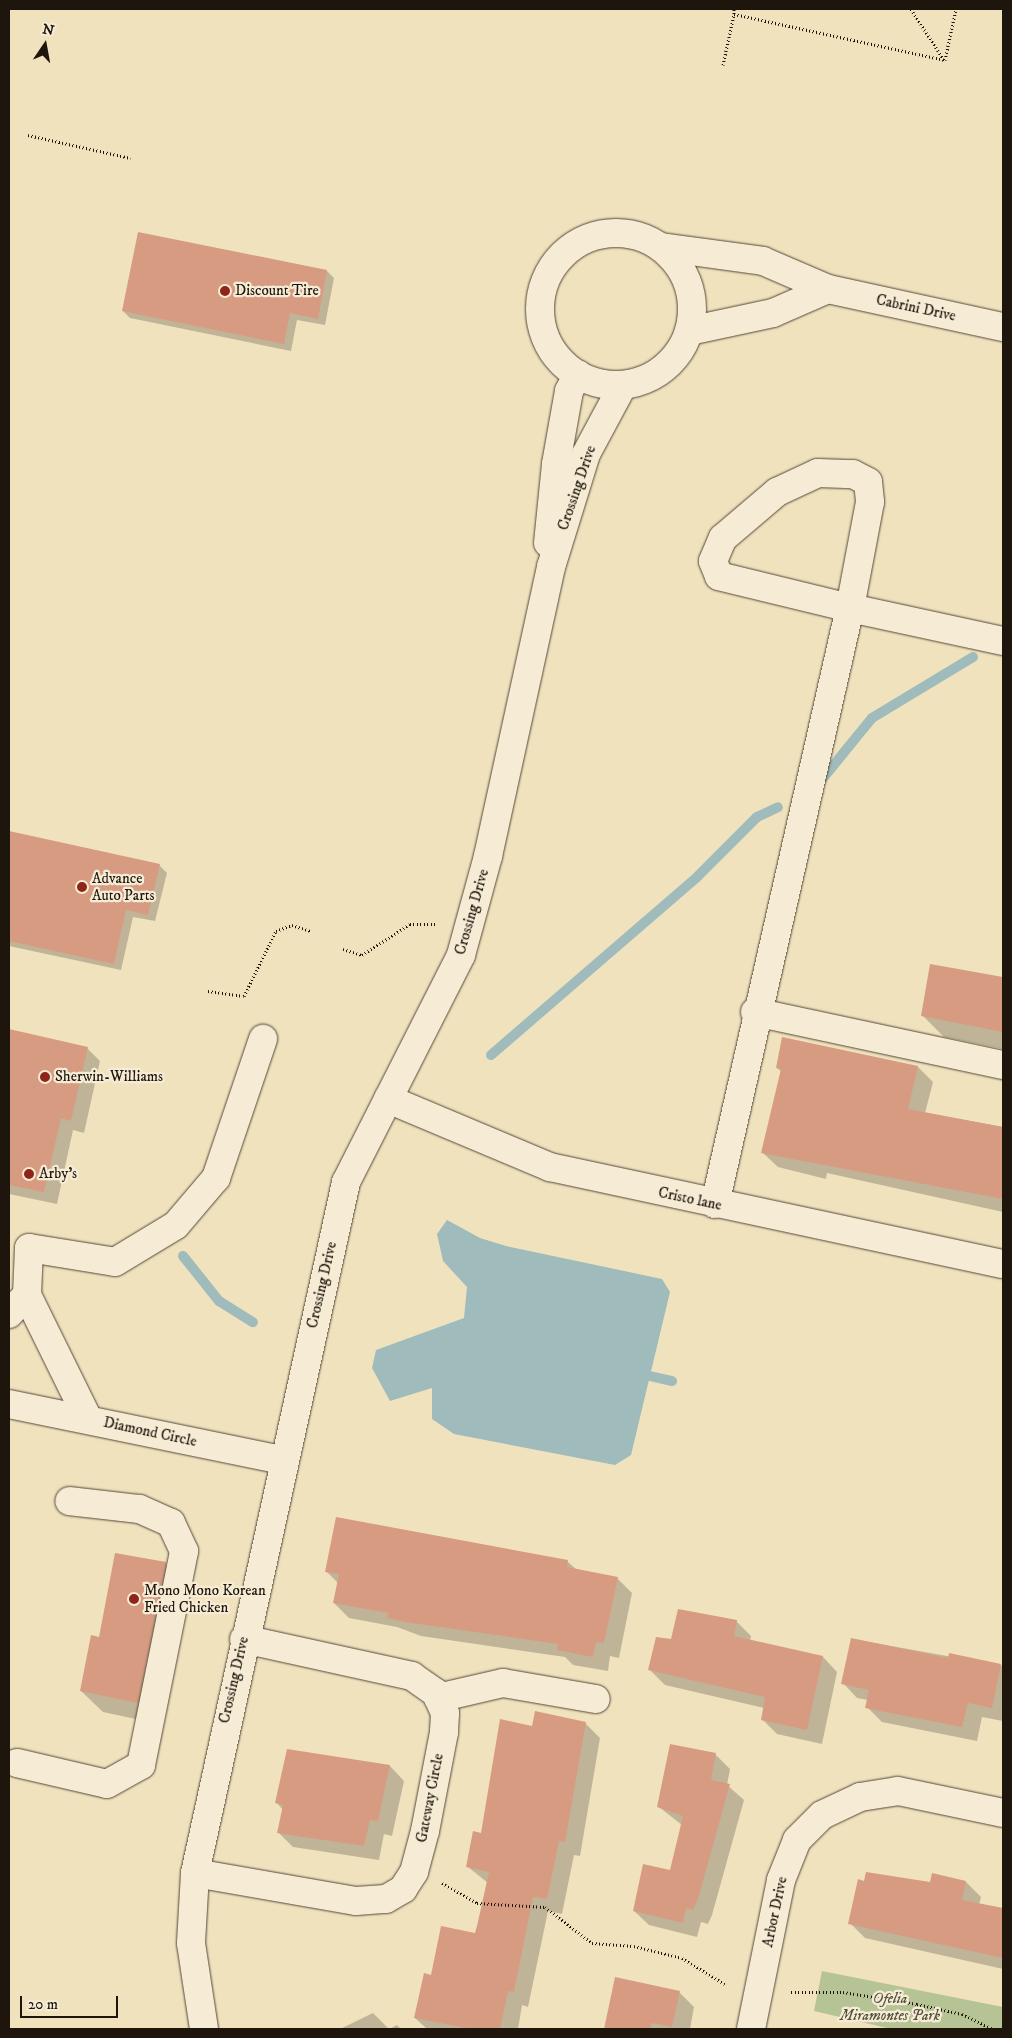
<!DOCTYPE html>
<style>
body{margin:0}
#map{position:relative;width:1012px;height:2038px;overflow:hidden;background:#f1e2be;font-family:"IM FELL DW Pica",serif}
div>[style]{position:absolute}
.green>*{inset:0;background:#b6c495}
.water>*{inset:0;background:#9fbbbc}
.shadow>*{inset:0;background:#0003}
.stream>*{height:10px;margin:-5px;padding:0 5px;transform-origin:5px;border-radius:5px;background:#9fbbbc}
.building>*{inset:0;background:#d79b81}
.path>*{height:3px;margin-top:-1.5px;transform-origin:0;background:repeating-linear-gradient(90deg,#1e150c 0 1px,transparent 0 3.5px)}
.roads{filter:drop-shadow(0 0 1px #534838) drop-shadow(0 0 1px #534838)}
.minor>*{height:28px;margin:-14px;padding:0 14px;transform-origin:14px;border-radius:14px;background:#f6ecd5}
.minor>.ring{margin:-14px;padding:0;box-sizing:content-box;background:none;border:28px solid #f6ecd5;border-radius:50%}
.dots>*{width:14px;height:14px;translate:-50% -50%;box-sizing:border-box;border:2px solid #f6ecd5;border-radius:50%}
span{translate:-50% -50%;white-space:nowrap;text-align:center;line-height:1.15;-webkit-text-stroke:4.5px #f6ecd5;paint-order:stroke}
.poi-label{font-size:15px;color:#1e150c}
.left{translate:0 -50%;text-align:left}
.street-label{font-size:15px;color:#1e150c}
.park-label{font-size:15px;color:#53523c;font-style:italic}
.frame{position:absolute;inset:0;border:10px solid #1e150c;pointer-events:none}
.north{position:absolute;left:20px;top:20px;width:50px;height:50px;-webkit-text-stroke:4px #f6ecd5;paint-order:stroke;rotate:12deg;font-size:14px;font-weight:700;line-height:20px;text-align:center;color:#1e150c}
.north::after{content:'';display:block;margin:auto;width:18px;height:22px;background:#1e150c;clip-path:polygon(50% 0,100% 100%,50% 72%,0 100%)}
.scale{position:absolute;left:20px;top:1996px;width:98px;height:22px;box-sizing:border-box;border:2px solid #1e150c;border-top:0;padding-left:6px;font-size:15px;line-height:18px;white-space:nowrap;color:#1e150c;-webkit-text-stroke:4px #f6ecd5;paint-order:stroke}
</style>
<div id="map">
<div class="green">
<i style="clip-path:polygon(822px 1971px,1003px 2007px,1003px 2029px,891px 2029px,814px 2011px)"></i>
</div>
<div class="water">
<i style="clip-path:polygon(447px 1220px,480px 1238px,506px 1246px,662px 1279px,670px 1292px,631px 1455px,615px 1465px,454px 1434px,432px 1419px,432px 1388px,390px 1401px,372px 1368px,376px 1350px,464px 1318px,467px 1287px,443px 1261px,437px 1234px)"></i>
</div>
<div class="shadow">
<i style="clip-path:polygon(327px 271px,334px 278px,325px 325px,297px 320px,291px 351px,130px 318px,123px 311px)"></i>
<i style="clip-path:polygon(10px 833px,159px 865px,167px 873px,155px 921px,133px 917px,121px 970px,9px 946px)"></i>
<i style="clip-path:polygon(931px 965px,1003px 978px,1003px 1049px,944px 1037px,922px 1015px)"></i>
<i style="clip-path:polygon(9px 1030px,87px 1048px,100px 1061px,84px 1133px,73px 1130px,57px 1204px,9px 1194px)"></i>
<i style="clip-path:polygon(783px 1039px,918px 1067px,933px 1082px,925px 1113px,1003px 1127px,1003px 1212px,827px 1173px,826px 1179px,778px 1167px,763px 1153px,782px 1072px,777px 1068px)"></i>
<i style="clip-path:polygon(337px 1518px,568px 1562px,577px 1570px,617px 1578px,632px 1593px,619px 1658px,610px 1656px,608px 1671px,573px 1665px,565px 1657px,421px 1636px,397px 1627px,349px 1618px,334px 1603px,338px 1583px,326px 1571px)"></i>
<i style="clip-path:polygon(165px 1563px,187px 1585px,159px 1724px,103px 1712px,81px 1691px,100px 1638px)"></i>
<i style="clip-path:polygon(736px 1621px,751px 1636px,750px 1641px,823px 1657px,837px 1672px,822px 1744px,777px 1734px,762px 1719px,764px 1708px,665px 1685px,650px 1670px,672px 1641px)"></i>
<i style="clip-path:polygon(852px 1639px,1003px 1666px,1003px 1721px,982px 1717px,977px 1741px,882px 1722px,867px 1707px,868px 1700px,857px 1698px,843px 1683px)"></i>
<i style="clip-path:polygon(585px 1723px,600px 1738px,580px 1856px,574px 1855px,562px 1914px,548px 1911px,528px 2007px,522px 2005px,518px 2029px,427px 2029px,415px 2018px,432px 1976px,476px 1935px,488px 1883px,468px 1867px,533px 1727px)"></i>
<i style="clip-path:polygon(715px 1754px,730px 1769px,727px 1785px,744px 1800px,712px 1915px,708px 1924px,701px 1922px,697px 1937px,649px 1925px,634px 1911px,671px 1871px,682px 1825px,659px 1807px)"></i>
<i style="clip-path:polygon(390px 1766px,404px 1781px,392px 1836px,384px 1834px,379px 1860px,293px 1847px,278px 1832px,283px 1810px,277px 1803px)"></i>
<i style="clip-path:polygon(933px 1875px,966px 1882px,981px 1897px,979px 1905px,1003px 1910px,1003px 1969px,865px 1938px,850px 1923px,865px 1882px,931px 1883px)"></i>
<i style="clip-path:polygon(616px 1979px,679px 1992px,694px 2007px,690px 2029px,605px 2029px)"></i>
<i style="clip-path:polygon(373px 2013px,389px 2029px,340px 2029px)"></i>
<i style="clip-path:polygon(397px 2025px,401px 2029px,389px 2029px)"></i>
</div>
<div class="stream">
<i style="left:819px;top:783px;width:84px;rotate:-50.8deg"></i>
<i style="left:872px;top:718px;width:118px;rotate:-31.1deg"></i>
<i style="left:491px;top:1055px;width:272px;rotate:-40.8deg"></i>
<i style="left:697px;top:877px;width:85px;rotate:-45deg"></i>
<i style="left:757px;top:817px;width:23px;rotate:-25deg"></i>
<i style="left:183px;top:1256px;width:58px;rotate:51.3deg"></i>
<i style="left:219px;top:1301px;width:40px;rotate:32deg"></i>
<i style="left:637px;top:1373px;width:36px;rotate:13deg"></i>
</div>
<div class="building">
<i style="clip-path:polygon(138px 232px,327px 270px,318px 319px,290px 313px,284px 344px,122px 311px)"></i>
<i style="clip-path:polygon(9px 831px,160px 864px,148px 915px,126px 910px,114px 964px,9px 941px)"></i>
<i style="clip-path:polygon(930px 964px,1003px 977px,1003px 1032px,921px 1016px)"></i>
<i style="clip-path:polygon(9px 1029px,88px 1047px,71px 1121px,61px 1118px,44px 1192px,9px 1185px)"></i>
<i style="clip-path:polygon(782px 1037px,918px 1066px,908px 1109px,1003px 1127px,1003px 1199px,761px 1153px,781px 1069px,776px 1068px)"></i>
<i style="clip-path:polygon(336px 1517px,568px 1560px,567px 1567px,618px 1577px,604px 1643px,596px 1642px,593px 1657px,557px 1650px,558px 1644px,405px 1622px,387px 1618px,388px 1613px,333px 1603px,339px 1574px,325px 1572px)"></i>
<i style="clip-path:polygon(115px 1553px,166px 1562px,138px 1703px,80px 1691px,91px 1635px,99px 1637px)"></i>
<i style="clip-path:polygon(678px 1609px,737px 1620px,734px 1636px,823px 1656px,807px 1730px,761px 1720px,765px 1697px,648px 1670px,656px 1637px,671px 1639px)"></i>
<i style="clip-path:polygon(851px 1638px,948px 1658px,949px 1653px,1001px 1664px,992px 1708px,968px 1703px,962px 1727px,865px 1708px,869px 1690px,841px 1684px)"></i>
<i style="clip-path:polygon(535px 1711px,586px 1722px,565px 1842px,559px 1841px,547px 1899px,533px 1897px,514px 1992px,508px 1991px,500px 2029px,471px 2029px,414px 2018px,424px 1973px,431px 1975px,441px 1926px,475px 1933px,477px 1926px,489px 1872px,466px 1867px,473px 1831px,481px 1833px,500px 1719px,532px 1726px)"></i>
<i style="clip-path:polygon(670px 1744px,716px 1753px,711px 1780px,730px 1784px,698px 1899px,693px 1910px,686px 1908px,683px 1923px,633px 1911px,643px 1864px,670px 1870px,683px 1816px,657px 1807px)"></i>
<i style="clip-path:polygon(287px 1749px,390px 1765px,378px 1821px,370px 1820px,364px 1846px,277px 1833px,283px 1805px,275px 1803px)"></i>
<i style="clip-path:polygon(866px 1872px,930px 1882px,932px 1873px,966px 1881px,962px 1900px,1003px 1908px,1003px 1958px,848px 1924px,858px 1879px,864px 1881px)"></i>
<i style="clip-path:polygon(615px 1977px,680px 1991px,672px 2027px,652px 2023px,650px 2029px,604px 2029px)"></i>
</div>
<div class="path">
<i style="left:734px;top:9px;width:5px;rotate:90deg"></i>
<i style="left:734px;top:14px;width:216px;rotate:12.3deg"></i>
<i style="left:945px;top:60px;width:52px;rotate:-77.8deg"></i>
<i style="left:911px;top:9px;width:61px;rotate:57.1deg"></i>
<i style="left:723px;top:65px;width:52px;rotate:-77.8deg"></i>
<i style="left:28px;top:135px;width:105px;rotate:12.7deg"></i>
<i style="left:343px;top:949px;width:20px;rotate:18deg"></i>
<i style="left:362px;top:955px;width:57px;rotate:-32.9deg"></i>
<i style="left:410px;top:924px;width:25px"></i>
<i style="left:208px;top:991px;width:36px;rotate:8deg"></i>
<i style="left:244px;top:996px;width:72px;rotate:-63.8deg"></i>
<i style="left:276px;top:931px;width:17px;rotate:-21deg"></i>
<i style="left:292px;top:925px;width:19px;rotate:18deg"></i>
<i style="left:442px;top:1883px;width:40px;rotate:29.7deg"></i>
<i style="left:477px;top:1903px;width:68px;rotate:3.4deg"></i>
<i style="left:545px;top:1907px;width:59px;rotate:37.5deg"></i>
<i style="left:592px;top:1943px;width:42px;rotate:4.1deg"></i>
<i style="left:634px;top:1946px;width:49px;rotate:14deg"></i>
<i style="left:682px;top:1958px;width:50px;rotate:31.2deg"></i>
<i style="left:791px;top:1992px;width:52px"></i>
<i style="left:843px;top:1992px;width:75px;rotate:9.2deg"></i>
<i style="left:917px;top:2004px;width:46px;rotate:12.5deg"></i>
<i style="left:962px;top:2014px;width:34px;rotate:26deg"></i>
</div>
<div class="roads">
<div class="minor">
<i class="ring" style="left:540px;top:233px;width:124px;height:124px"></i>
<i style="left:661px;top:247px;width:103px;rotate:7.8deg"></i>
<i style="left:763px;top:261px;width:71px;rotate:23.3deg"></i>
<i style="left:828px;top:289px;width:179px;rotate:12.3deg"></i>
<i style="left:689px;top:331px;width:86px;rotate:-12.1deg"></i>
<i style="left:773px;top:313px;width:60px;rotate:-23.6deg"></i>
<i style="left:818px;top:473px;width:35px;rotate:2deg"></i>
<i style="left:853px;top:474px;width:17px;rotate:28deg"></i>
<i style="left:868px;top:482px;width:20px;rotate:84deg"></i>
<i style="left:870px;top:502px;width:108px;rotate:100.7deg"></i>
<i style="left:850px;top:608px;width:135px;rotate:-166.3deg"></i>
<i style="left:719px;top:576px;width:16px;rotate:-112deg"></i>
<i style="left:713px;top:561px;width:25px;rotate:-67deg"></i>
<i style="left:723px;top:538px;width:71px;rotate:-40.4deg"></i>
<i style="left:777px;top:492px;width:45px;rotate:-24.9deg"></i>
<i style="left:548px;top:543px;width:79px;rotate:-84.2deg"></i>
<i style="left:556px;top:464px;width:74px;rotate:-79.9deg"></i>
<i style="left:569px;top:391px;width:19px;rotate:-62deg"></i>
<i style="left:755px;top:1012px;width:254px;rotate:12.1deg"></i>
<i style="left:388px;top:1099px;width:176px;rotate:22.8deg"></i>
<i style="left:550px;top:1167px;width:463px;rotate:12.1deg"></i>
<i style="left:715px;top:1204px;width:611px;rotate:-77.24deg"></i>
<i style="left:850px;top:608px;width:157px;rotate:12.2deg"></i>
<i style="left:9px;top:1314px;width:26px;rotate:-47deg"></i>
<i style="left:9px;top:1404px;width:280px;rotate:11.6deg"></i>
<i style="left:88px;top:1419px;width:138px;rotate:-116.2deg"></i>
<i style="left:27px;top:1295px;width:47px;rotate:-87.6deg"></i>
<i style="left:29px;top:1248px;width:87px;rotate:9.2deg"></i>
<i style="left:115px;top:1262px;width:71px;rotate:-31.2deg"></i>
<i style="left:176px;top:1225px;width:62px;rotate:-49.6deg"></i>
<i style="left:216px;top:1178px;width:147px;rotate:-71.3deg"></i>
<i style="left:438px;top:1698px;width:67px;rotate:-13deg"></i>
<i style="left:503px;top:1683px;width:94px;rotate:9.8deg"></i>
<i style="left:17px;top:1763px;width:92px;rotate:13.1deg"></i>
<i style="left:107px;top:1784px;width:39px;rotate:-29deg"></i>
<i style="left:141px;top:1765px;width:218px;rotate:-78.6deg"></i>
<i style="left:184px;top:1551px;width:31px;rotate:-115deg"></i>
<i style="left:171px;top:1523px;width:35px;rotate:-156deg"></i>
<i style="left:139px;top:1509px;width:70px;rotate:-173.5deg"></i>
<i style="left:195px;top:1873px;width:163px;rotate:9.9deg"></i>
<i style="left:356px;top:1901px;width:30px;rotate:-4deg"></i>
<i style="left:386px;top:1899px;width:20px;rotate:-30deg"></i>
<i style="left:403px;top:1889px;width:20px;rotate:-57deg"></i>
<i style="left:414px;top:1872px;width:42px;rotate:-75deg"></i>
<i style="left:425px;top:1831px;width:101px;rotate:-79.1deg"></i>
<i style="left:444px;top:1732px;width:19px;rotate:-87deg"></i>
<i style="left:445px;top:1713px;width:22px;rotate:-114deg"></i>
<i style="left:436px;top:1693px;width:29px;rotate:-145deg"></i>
<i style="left:412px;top:1676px;width:172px;rotate:-167.6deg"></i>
<i style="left:204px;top:2029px;width:87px;rotate:-98.6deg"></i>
<i style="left:191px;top:1943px;width:70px;rotate:-86.7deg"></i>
<i style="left:195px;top:1873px;width:707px;rotate:-77.67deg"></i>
<i style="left:346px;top:1182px;width:254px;rotate:-63.1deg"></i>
<i style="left:461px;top:955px;width:103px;rotate:-74.7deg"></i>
<i style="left:488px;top:856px;width:296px;rotate:-77.7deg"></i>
<i style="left:551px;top:567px;width:118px;rotate:-72.8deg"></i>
<i style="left:586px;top:454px;width:78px;rotate:-61.8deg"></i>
<i style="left:751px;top:2029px;width:152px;rotate:-78.6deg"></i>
<i style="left:781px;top:1880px;width:43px;rotate:-68.2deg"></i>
<i style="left:797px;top:1840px;width:35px;rotate:-45deg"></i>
<i style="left:822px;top:1815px;width:42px;rotate:-25.3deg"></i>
<i style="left:860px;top:1797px;width:38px;rotate:-9deg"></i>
<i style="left:898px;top:1791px;width:107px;rotate:11.8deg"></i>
</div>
</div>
<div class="dots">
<i style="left:225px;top:291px;background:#8f2418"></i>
<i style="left:82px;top:887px;background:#8f2418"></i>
<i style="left:45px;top:1077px;background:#8f2418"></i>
<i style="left:29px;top:1174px;background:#8f2418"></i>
<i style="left:134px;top:1599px;background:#8f2418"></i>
</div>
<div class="poi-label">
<span class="left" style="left:235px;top:291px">Discount Tire</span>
<span class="left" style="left:92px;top:887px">Advance<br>Auto Parts</span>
<span class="left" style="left:55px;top:1077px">Sherwin-Williams</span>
<span class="left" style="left:39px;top:1174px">Arby's</span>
<span class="left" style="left:144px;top:1599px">Mono Mono Korean<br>Fried Chicken</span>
</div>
<div class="street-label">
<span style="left:916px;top:308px;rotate:12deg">Cabrini Drive</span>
<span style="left:577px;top:488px;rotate:-71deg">Crossing Drive</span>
<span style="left:472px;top:912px;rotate:-74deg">Crossing Drive</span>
<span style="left:690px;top:1199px;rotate:12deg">Cristo lane</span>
<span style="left:322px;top:1285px;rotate:-77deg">Crossing Drive</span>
<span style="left:150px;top:1432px;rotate:12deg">Diamond Circle</span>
<span style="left:234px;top:1680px;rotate:-77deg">Crossing Drive</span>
<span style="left:430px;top:1798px;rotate:-79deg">Gateway Circle</span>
<span style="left:775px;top:1912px;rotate:-78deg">Arbor Drive</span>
</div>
<div class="park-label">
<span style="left:890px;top:2007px">Ofelia<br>Miramontes Park</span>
</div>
<div class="frame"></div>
<div class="north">N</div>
<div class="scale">20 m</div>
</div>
